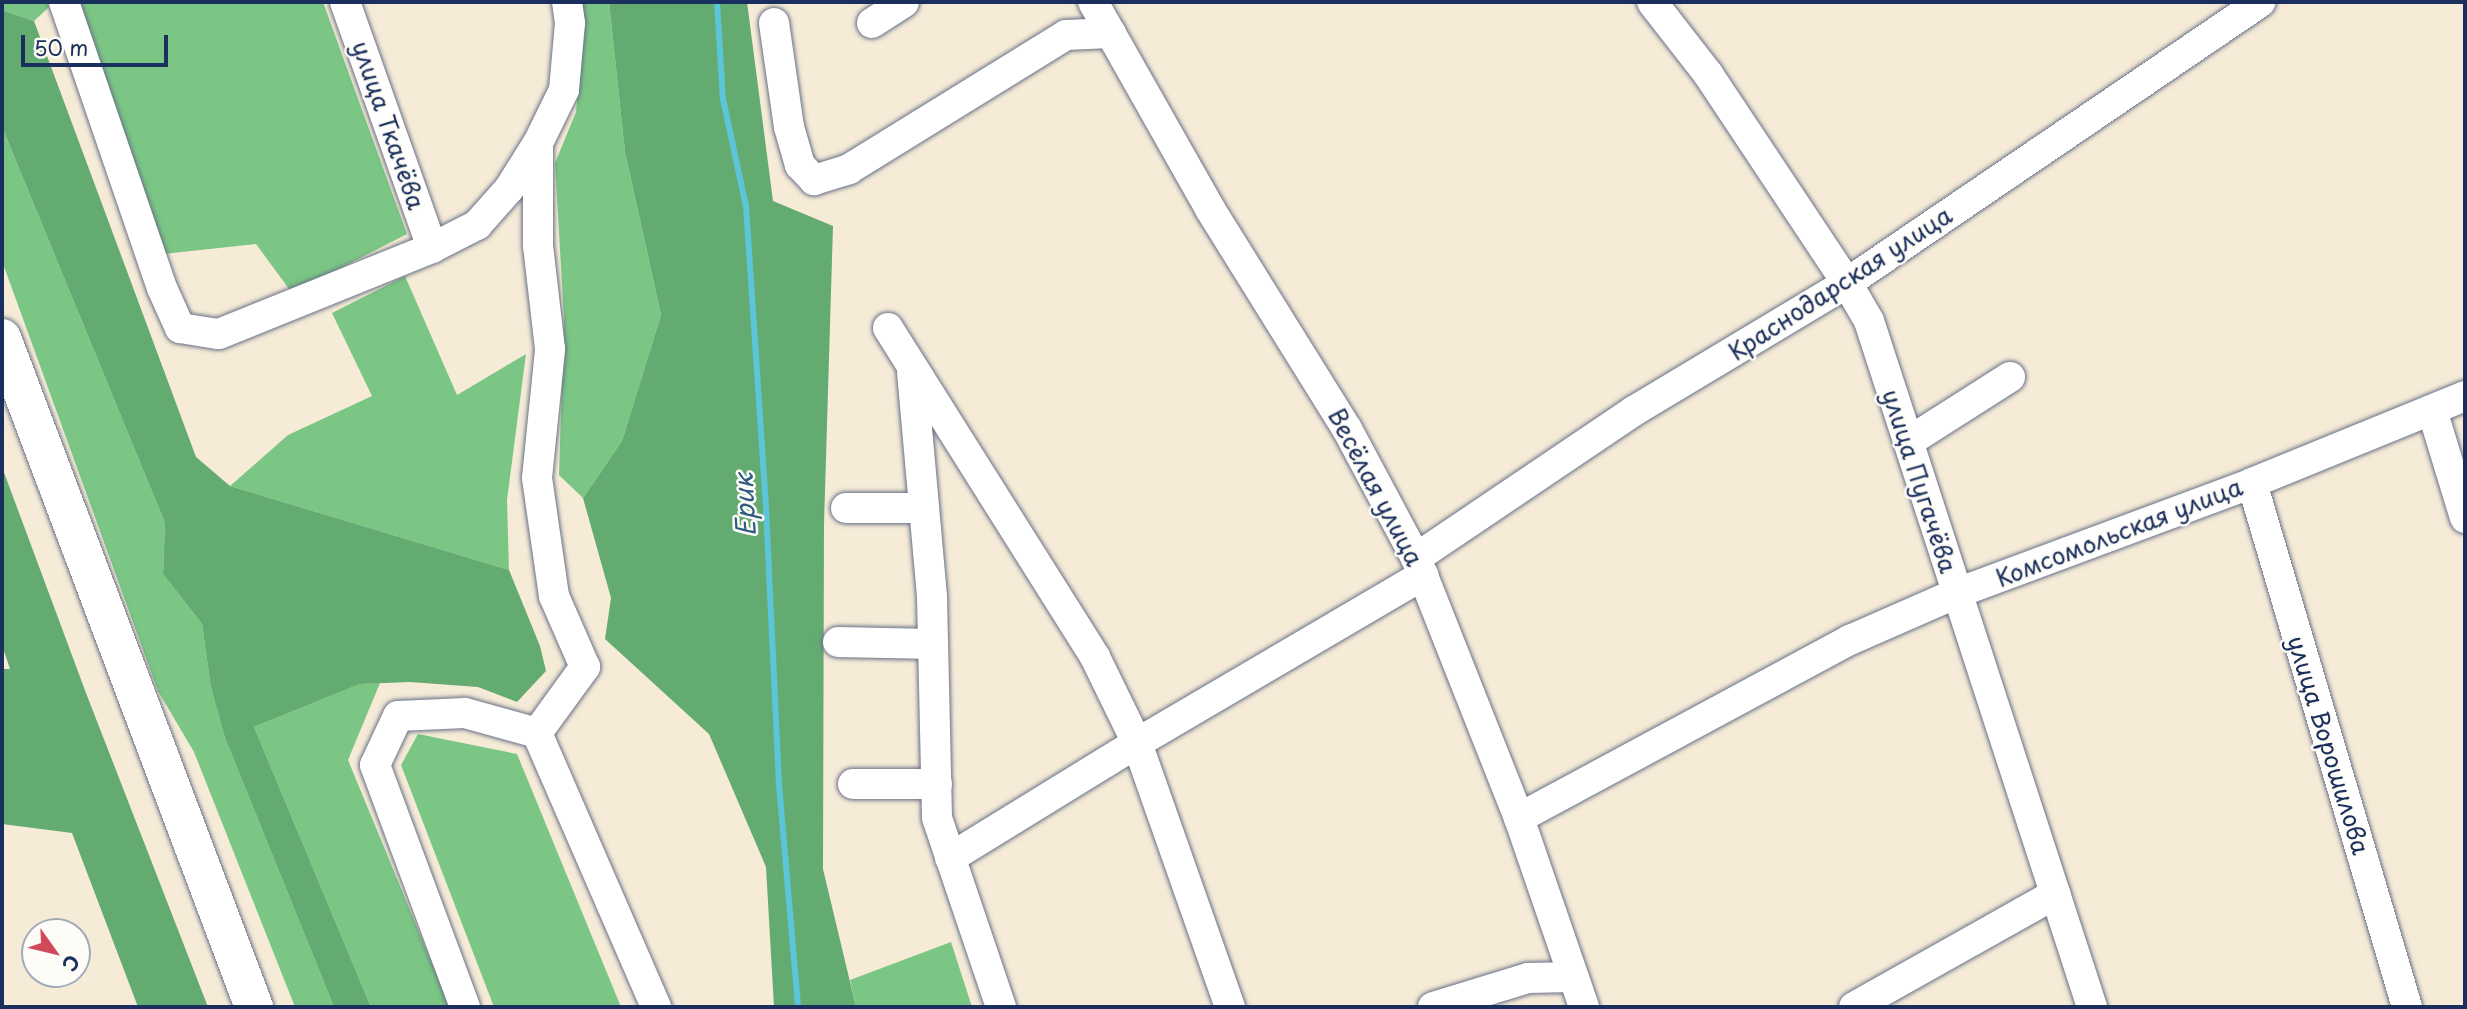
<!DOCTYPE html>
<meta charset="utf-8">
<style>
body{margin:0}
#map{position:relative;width:2467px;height:1009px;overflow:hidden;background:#f6ebd7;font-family:"Playpen Sans",sans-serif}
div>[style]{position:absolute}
.green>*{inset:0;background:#7bc684}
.forest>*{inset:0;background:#64ab72}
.stream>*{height:6px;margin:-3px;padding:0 3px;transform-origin:3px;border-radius:3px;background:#5cc5d8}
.roads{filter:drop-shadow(0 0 2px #687188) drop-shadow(0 0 2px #687188)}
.minor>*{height:30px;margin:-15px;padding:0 15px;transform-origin:15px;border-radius:15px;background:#fff}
.highway>*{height:38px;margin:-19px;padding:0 19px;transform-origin:19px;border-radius:19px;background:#fff}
span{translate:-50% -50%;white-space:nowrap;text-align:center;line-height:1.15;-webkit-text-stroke:5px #fdfcf7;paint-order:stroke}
.street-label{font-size:24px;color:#1b2f5e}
.water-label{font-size:26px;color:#2e5c83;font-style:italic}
.frame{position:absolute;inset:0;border:4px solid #1b2f5e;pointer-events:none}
.north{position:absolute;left:21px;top:918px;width:70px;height:70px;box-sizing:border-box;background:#fdfcf7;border:2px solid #a3aaba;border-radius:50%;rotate:124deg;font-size:19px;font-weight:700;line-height:28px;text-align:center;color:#1b2f5e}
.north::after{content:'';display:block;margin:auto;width:24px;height:32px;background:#d1495b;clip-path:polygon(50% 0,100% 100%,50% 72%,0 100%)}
.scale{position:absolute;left:21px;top:35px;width:147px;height:32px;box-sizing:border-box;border:4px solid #1b2f5e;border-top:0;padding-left:9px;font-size:21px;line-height:24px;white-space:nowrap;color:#1b2f5e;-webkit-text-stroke:5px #fdfcf7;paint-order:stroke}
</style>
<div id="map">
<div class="green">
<i style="clip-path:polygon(2px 2px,47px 2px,49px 7px,34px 21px,2px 10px)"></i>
<i style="clip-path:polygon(78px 2px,323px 2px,407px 234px,292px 293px,256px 244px,163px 254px)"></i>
<i style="clip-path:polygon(580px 2px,609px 2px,625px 152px,661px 315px,622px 441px,583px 498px,559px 475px,564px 319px,555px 163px,576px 112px,583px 37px)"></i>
<i style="clip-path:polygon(2px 127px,165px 523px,163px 574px,202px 624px,211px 688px,225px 738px,334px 1007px,295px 1007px,194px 752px,158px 691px,2px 261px)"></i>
<i style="clip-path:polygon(405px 276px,457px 395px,526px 354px,507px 500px,509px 570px,230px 486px,288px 435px,372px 396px,332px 313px)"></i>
<i style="clip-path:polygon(380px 683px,348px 760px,450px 1007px,371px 1007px,254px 727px,360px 684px)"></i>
<i style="clip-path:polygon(418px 734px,517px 754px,621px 1007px,494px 1007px,401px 765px)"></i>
<i style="clip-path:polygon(951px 942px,972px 1007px,856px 1007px,850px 980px)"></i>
</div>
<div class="forest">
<i style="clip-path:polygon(609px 2px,747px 2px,773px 201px,833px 226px,824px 524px,823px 869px,856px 1007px,774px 1007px,766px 867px,709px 734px,605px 639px,611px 598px,583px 498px,622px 441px,661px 315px,625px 152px)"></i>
<i style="clip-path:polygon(2px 10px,34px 21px,196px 457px,230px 486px,509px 570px,540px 646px,546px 671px,517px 702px,478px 687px,410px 682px,360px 684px,254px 727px,371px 1007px,334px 1007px,225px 738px,211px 688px,202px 624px,163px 574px,165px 523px,2px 127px)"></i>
<i style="clip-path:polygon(2px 467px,86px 693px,208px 1007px,138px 1007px,72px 833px,2px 824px,2px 669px,10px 669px,2px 645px)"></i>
</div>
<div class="stream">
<i style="left:717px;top:2px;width:97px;rotate:86.5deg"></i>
<i style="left:723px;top:99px;width:109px;rotate:77.9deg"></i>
<i style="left:746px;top:206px;width:303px;rotate:86.2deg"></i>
<i style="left:766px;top:508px;width:276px;rotate:87.3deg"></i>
<i style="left:779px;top:784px;width:224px;rotate:85.1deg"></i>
</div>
<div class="roads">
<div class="minor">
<i style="left:64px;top:2px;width:302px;rotate:71.1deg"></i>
<i style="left:162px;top:288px;width:44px;rotate:65.8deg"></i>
<i style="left:180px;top:328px;width:39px;rotate:9deg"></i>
<i style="left:219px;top:334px;width:230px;rotate:-22deg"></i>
<i style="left:432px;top:248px;width:51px;rotate:-27.1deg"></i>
<i style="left:477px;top:225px;width:48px;rotate:-48.4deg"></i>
<i style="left:509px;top:189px;width:54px;rotate:-57.8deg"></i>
<i style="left:538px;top:143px;width:59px;rotate:-63.9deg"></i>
<i style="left:564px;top:90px;width:67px;rotate:-84.9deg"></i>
<i style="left:570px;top:23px;width:21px;rotate:-98deg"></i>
<i style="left:345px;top:2px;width:261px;rotate:70.5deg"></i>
<i style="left:1093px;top:2px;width:238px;rotate:60.5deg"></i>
<i style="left:1210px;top:209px;width:259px;rotate:58.1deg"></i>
<i style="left:1347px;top:429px;width:146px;rotate:61.9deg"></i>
<i style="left:1416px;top:558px;width:280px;rotate:68.4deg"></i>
<i style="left:1519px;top:818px;width:200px;rotate:71deg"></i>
<i style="left:1652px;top:2px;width:91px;rotate:52.1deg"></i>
<i style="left:1708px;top:74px;width:251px;rotate:56.4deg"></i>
<i style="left:1847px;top:283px;width:44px;rotate:59.9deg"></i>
<i style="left:1869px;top:321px;width:721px;rotate:71.99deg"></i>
<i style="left:774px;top:23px;width:105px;rotate:81.8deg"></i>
<i style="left:789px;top:127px;width:40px;rotate:74deg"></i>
<i style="left:800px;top:165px;width:21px;rotate:47deg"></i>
<i style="left:814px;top:180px;width:37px;rotate:-17deg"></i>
<i style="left:849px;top:169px;width:255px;rotate:-31.7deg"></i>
<i style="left:1066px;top:35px;width:45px;rotate:-2.5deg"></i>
<i style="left:872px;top:23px;width:38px;rotate:-33deg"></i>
<i style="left:888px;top:328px;width:389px;rotate:57.8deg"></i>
<i style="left:1095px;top:657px;width:96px;rotate:64deg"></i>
<i style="left:1137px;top:743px;width:280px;rotate:70.6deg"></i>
<i style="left:912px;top:372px;width:226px;rotate:84.9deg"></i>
<i style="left:932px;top:597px;width:221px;rotate:88.7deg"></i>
<i style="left:937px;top:818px;width:200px;rotate:71.3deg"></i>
<i style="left:2432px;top:410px;width:113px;rotate:73deg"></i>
<i style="left:1908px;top:442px;width:121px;rotate:-32.5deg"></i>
<i style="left:2252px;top:483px;width:546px;rotate:73.52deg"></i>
<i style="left:846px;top:508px;width:78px"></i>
<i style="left:1416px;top:558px;width:263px;rotate:-34deg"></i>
<i style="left:1634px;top:411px;width:249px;rotate:-31deg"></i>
<i style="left:1847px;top:283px;width:500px;rotate:-34.2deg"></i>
<i style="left:838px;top:642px;width:95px;rotate:1.2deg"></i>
<i style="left:537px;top:733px;width:82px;rotate:-54deg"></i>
<i style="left:585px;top:667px;width:77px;rotate:-113.6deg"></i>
<i style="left:554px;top:596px;width:119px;rotate:-98.2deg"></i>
<i style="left:537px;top:478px;width:130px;rotate:-84.2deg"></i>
<i style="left:550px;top:349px;width:104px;rotate:-96.6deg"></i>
<i style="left:538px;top:246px;width:102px;rotate:-90deg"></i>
<i style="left:537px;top:733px;width:299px;rotate:66.5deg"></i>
<i style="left:853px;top:784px;width:84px"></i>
<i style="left:1519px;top:818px;width:376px;rotate:-28.3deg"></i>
<i style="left:1850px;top:640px;width:117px;rotate:-23.7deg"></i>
<i style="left:1957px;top:593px;width:315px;rotate:-20.4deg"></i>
<i style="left:2252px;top:483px;width:230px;rotate:-22.2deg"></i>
<i style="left:950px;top:858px;width:220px;rotate:-31.6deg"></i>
<i style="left:1137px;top:743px;width:332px;rotate:-30.4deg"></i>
<i style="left:465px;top:1007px;width:258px;rotate:-110.4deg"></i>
<i style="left:375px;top:765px;width:54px;rotate:-64.9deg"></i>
<i style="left:398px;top:716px;width:67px;rotate:-2.6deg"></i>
<i style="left:465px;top:713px;width:75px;rotate:15.5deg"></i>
<i style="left:1433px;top:1007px;width:99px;rotate:-17deg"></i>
<i style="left:1528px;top:978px;width:45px;rotate:-1.3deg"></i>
<i style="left:1854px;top:1007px;width:231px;rotate:-29.3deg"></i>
</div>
<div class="highway">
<i style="left:2px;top:338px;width:715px;rotate:69.36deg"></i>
</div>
</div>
<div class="street-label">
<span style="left:389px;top:125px;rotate:71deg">улица Ткачёва</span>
<span style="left:1840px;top:283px;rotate:-33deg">Краснодарская улица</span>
<span style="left:1920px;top:481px;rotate:72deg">улица Пугачёва</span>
<span style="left:1376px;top:487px;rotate:62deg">Весёлая улица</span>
<span style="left:2119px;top:532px;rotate:-21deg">Комсомольская улица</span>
<span style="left:2329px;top:745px;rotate:73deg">улица Ворошилова</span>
</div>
<div class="water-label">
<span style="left:744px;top:505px;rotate:-93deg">Ерик</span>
</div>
<div class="frame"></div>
<div class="north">С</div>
<div class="scale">50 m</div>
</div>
